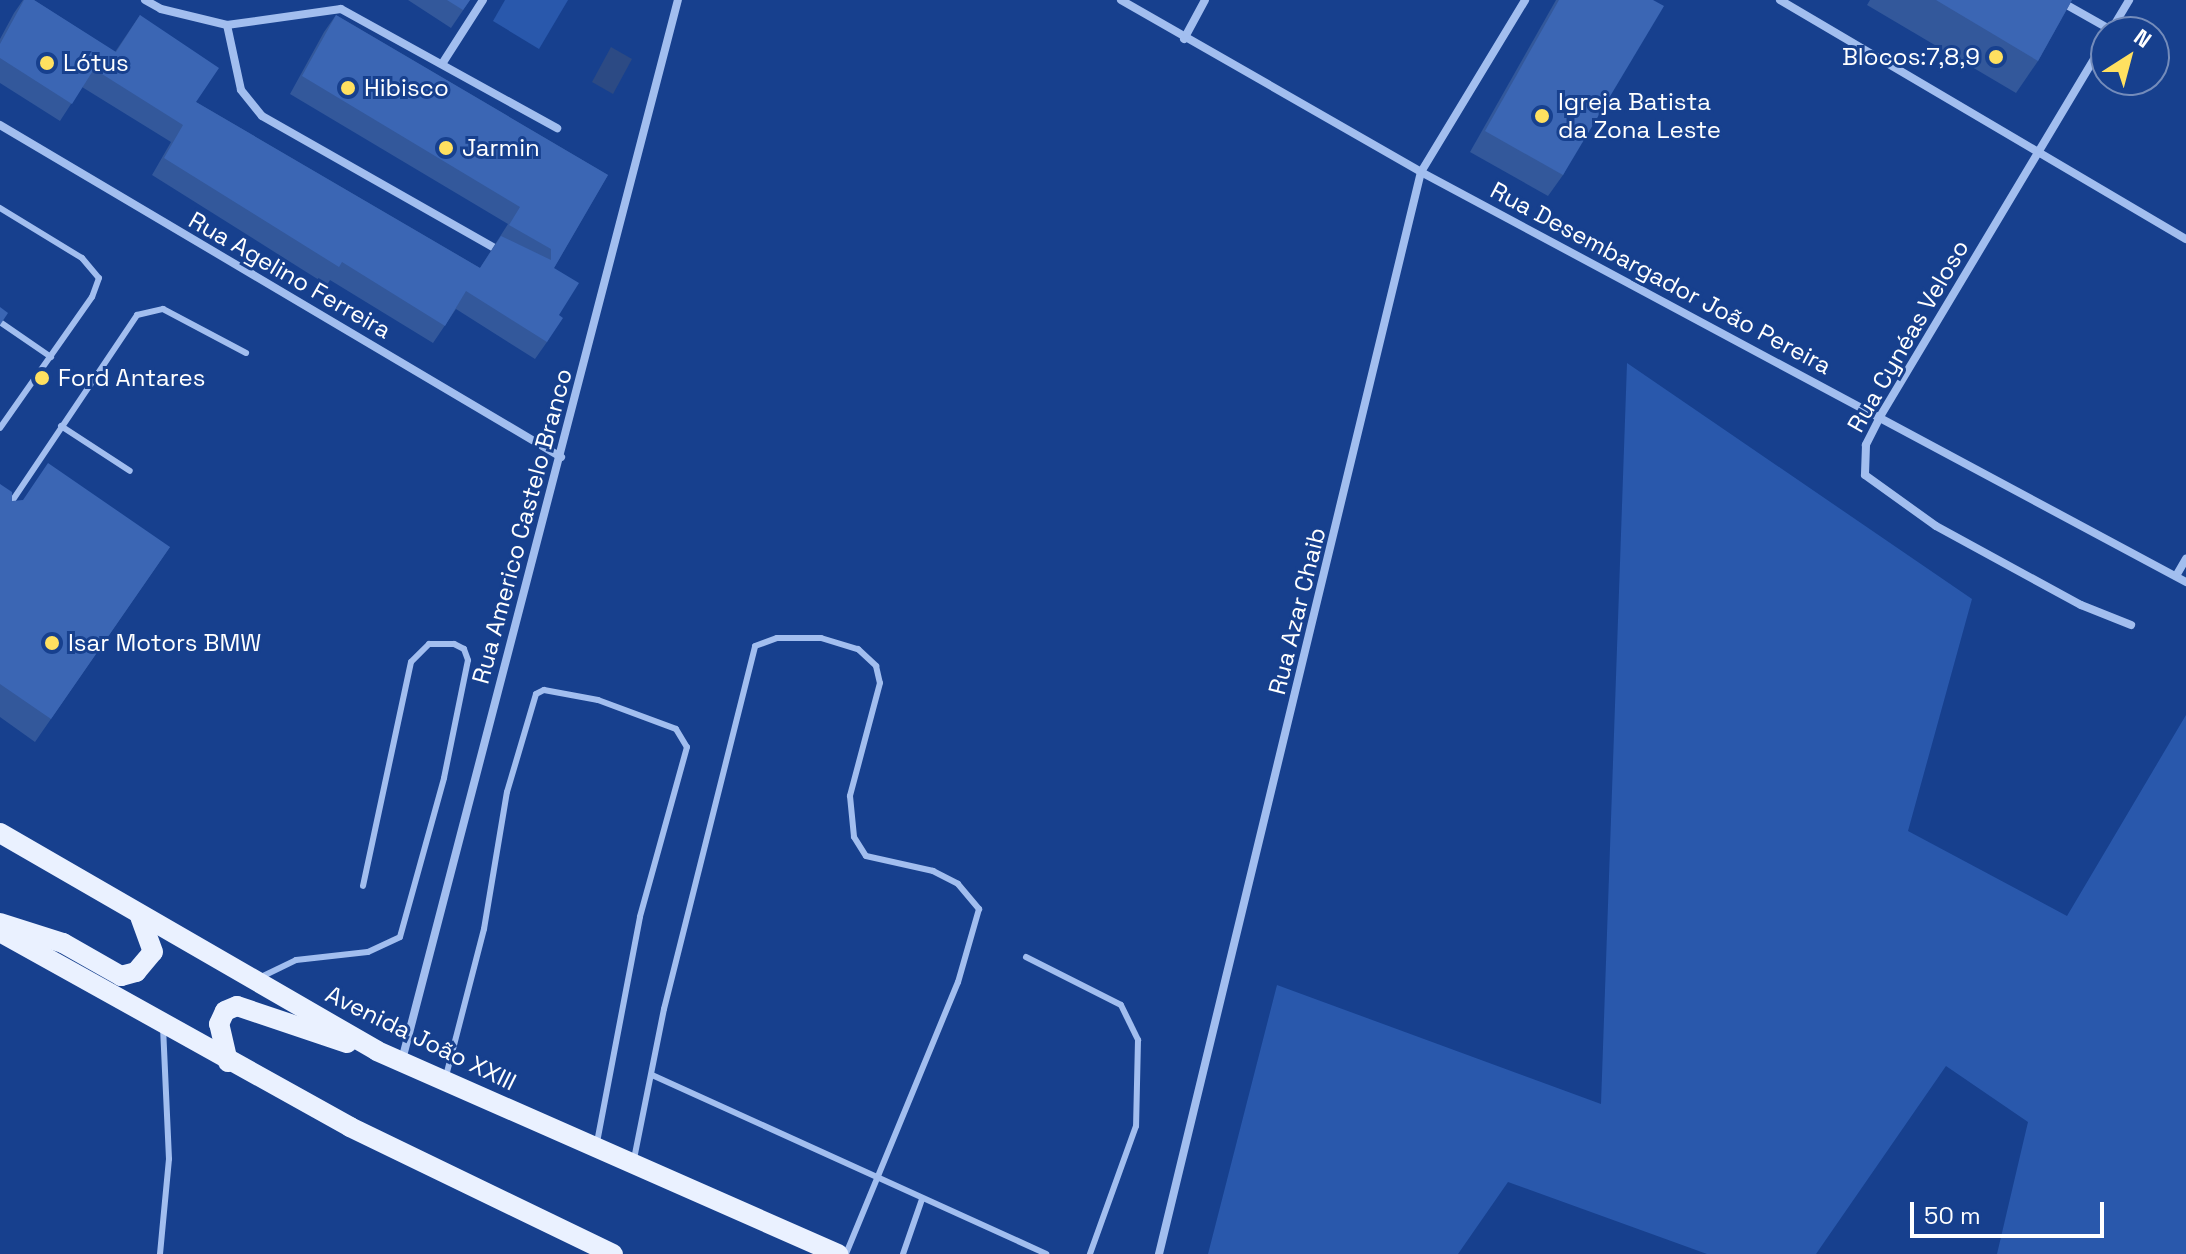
<!DOCTYPE html>
<meta charset="utf-8">
<style>
body{margin:0}
#map{position:relative;width:2186px;height:1254px;overflow:hidden;background:#17408e;font-family:"Space Grotesk",sans-serif}
div>[style]{position:absolute}
.green>*{inset:0;background:#2958ac}
.water>*{inset:0;background:#2c4a84}
.lane>*{height:6px;margin:-3px;padding:0 3px;transform-origin:3px;border-radius:3px;background:#a2beef}
.street>*{height:8px;margin:-4px;padding:0 4px;transform-origin:4px;border-radius:4px;background:#a2beef}
.primary>*{height:20px;margin:-10px;padding:0 10px;transform-origin:10px;border-radius:10px;background:#eaf1ff}
.wall>*{inset:0;background:#33589b}
.building>*{inset:0;background:#3b66b4}
.dots>*{width:22px;height:22px;translate:-50% -50%;box-sizing:border-box;border:4px solid #17408e;border-radius:50%}
span{translate:-50% -50%;white-space:nowrap;text-align:center;line-height:1.15;-webkit-text-stroke:6px #17408e;paint-order:stroke}
.poi-label{font-size:24px;color:#fff}
.right{translate:-100% -50%;text-align:right}
.left{translate:0 -50%;text-align:left}
.street-label{font-size:24px;color:#fff}
.north{position:absolute;left:2090px;top:16px;width:80px;height:80px;box-sizing:border-box;background:#17408e;border:2px solid #748cbb;border-radius:50%;rotate:36deg;font-size:22px;font-weight:700;line-height:32px;text-align:center;color:#fff}
.north::after{content:'';display:block;margin:auto;width:28px;height:36px;background:#ffe060;clip-path:polygon(50% 0,100% 100%,50% 72%,0 100%)}
.scale{position:absolute;left:1910px;top:1202px;width:194px;height:36px;box-sizing:border-box;border:4px solid #fff;border-top:0;padding-left:10px;font-size:24px;line-height:28px;white-space:nowrap;color:#fff;-webkit-text-stroke:6px #17408e;paint-order:stroke}
</style>
<div id="map">
<div class="green">
<i style="clip-path:polygon(505px 0,568px 0,539px 49px,493px 21px)"></i>
<i style="clip-path:polygon(1627px 363px,1972px 599px,1908px 831px,2067px 916px,2186px 715px,2186px 1254px,1997px 1254px,2028px 1122px,1946px 1066px,1816px 1254px,1707px 1254px,1508px 1182px,1458px 1254px,1208px 1254px,1277px 985px,1601px 1104px)"></i>
</div>
<div class="water">
<i style="clip-path:polygon(611px 47px,632px 59px,613px 94px,592px 82px)"></i>
</div>
<div class="lane">
<i style="left:0;top:208px;width:96px;rotate:31.4deg"></i>
<i style="left:82px;top:258px;width:26px;rotate:50deg"></i>
<i style="left:99px;top:278px;width:20px;rotate:110deg"></i>
<i style="left:92px;top:297px;width:160px;rotate:125.1deg"></i>
<i style="left:0;top:322px;width:62px;rotate:34.5deg"></i>
<i style="left:61px;top:426px;width:82px;rotate:33.1deg"></i>
<i style="left:0;top:519px;width:246px;rotate:-56.1deg"></i>
<i style="left:137px;top:315px;width:27px;rotate:-13deg"></i>
<i style="left:163px;top:309px;width:94px;rotate:27.9deg"></i>
<i style="left:1026px;top:957px;width:106px;rotate:26.8deg"></i>
<i style="left:1121px;top:1005px;width:39px;rotate:64deg"></i>
<i style="left:1138px;top:1040px;width:86px;rotate:91.3deg"></i>
<i style="left:1136px;top:1126px;width:136px;rotate:109.8deg"></i>
<i style="left:259px;top:978px;width:41px;rotate:-25.9deg"></i>
<i style="left:296px;top:960px;width:72px;rotate:-6.3deg"></i>
<i style="left:368px;top:952px;width:35px;rotate:-25deg"></i>
<i style="left:400px;top:937px;width:165px;rotate:-74.5deg"></i>
<i style="left:444px;top:778px;width:120px;rotate:-78.5deg"></i>
<i style="left:468px;top:660px;width:12px;rotate:-110deg"></i>
<i style="left:464px;top:649px;width:11px;rotate:-153deg"></i>
<i style="left:454px;top:644px;width:25px;rotate:180deg"></i>
<i style="left:429px;top:644px;width:25px;rotate:135deg"></i>
<i style="left:411px;top:662px;width:229px;rotate:102.1deg"></i>
<i style="left:652px;top:1075px;width:433px;rotate:24.4deg"></i>
<i style="left:446px;top:1076px;width:152px;rotate:-75.5deg"></i>
<i style="left:484px;top:929px;width:139px;rotate:-80.5deg"></i>
<i style="left:507px;top:792px;width:102px;rotate:-73.5deg"></i>
<i style="left:536px;top:694px;width:9px;rotate:-27deg"></i>
<i style="left:544px;top:690px;width:55px;rotate:10.5deg"></i>
<i style="left:598px;top:700px;width:83px;rotate:20.4deg"></i>
<i style="left:676px;top:729px;width:21px;rotate:59deg"></i>
<i style="left:687px;top:747px;width:176px;rotate:105.5deg"></i>
<i style="left:640px;top:917px;width:230px;rotate:100.8deg"></i>
<i style="left:634px;top:1159px;width:153px;rotate:-78.7deg"></i>
<i style="left:664px;top:1009px;width:374px;rotate:-75.9deg"></i>
<i style="left:755px;top:646px;width:23px;rotate:-20deg"></i>
<i style="left:777px;top:638px;width:44px"></i>
<i style="left:821px;top:638px;width:39px;rotate:17deg"></i>
<i style="left:858px;top:649px;width:25px;rotate:43deg"></i>
<i style="left:876px;top:666px;width:17px;rotate:77deg"></i>
<i style="left:880px;top:683px;width:117px;rotate:104.9deg"></i>
<i style="left:850px;top:796px;width:41px;rotate:84.4deg"></i>
<i style="left:854px;top:837px;width:22px;rotate:58deg"></i>
<i style="left:866px;top:856px;width:69px;rotate:12.6deg"></i>
<i style="left:933px;top:871px;width:28px;rotate:27deg"></i>
<i style="left:958px;top:884px;width:33px;rotate:50deg"></i>
<i style="left:979px;top:909px;width:76px;rotate:106deg"></i>
<i style="left:958px;top:982px;width:294px;rotate:112.4deg"></i>
<i style="left:160px;top:1254px;width:95px;rotate:-84.6deg"></i>
<i style="left:169px;top:1159px;width:132px;rotate:-92.6deg"></i>
<i style="left:903px;top:1254px;width:58px;rotate:-70.9deg"></i>
</div>
<div class="street">
<i style="left:145px;top:0;width:18px;rotate:29deg"></i>
<i style="left:161px;top:9px;width:68px;rotate:13.6deg"></i>
<i style="left:227px;top:25px;width:115px;rotate:-8deg"></i>
<i style="left:341px;top:9px;width:247px;rotate:28.9deg"></i>
<i style="left:1121px;top:0;width:346px;rotate:29.8deg"></i>
<i style="left:1421px;top:172px;width:868px;rotate:28.19deg"></i>
<i style="left:1780px;top:0;width:471px;rotate:30.5deg"></i>
<i style="left:2058px;top:0;width:61px;rotate:29.5deg"></i>
<i style="left:227px;top:25px;width:66px;rotate:77.8deg"></i>
<i style="left:241px;top:90px;width:33px;rotate:51deg"></i>
<i style="left:262px;top:116px;width:275px;rotate:29.6deg"></i>
<i style="left:2110px;top:32px;width:37px;rotate:-59deg"></i>
<i style="left:1184px;top:39px;width:44px;rotate:-61.7deg"></i>
<i style="left:2106px;top:39px;width:443px;rotate:120.9deg"></i>
<i style="left:1879px;top:419px;width:29px;rotate:117deg"></i>
<i style="left:1866px;top:445px;width:30px;rotate:92deg"></i>
<i style="left:1865px;top:475px;width:87px;rotate:35.7deg"></i>
<i style="left:1936px;top:526px;width:165px;rotate:28.6deg"></i>
<i style="left:2081px;top:605px;width:54px;rotate:21.8deg"></i>
<i style="left:442px;top:64px;width:76px;rotate:-57.4deg"></i>
<i style="left:0;top:125px;width:652px;rotate:30.62deg"></i>
<i style="left:2176px;top:576px;width:20px;rotate:-60deg"></i>
<i style="left:402px;top:1060px;width:1095px;rotate:-75.41deg"></i>
<i style="left:1159px;top:1254px;width:1113px;rotate:-76.39deg"></i>
<i style="left:1421px;top:172px;width:201px;rotate:-58.8deg"></i>
</div>
<div class="primary">
<i style="left:0;top:833px;width:435px;rotate:30deg"></i>
<i style="left:377px;top:1051px;width:504px;rotate:23.77deg"></i>
<i style="left:0;top:923px;width:66px;rotate:17.6deg"></i>
<i style="left:63px;top:943px;width:67px;rotate:29.6deg"></i>
<i style="left:121px;top:976px;width:16px;rotate:-15deg"></i>
<i style="left:136px;top:972px;width:26px;rotate:-50deg"></i>
<i style="left:153px;top:952px;width:37px;rotate:-110deg"></i>
<i style="left:0;top:932px;width:401px;rotate:29.1deg"></i>
<i style="left:350px;top:1127px;width:292px;rotate:25.8deg"></i>
<i style="left:228px;top:1062px;width:39px;rotate:-103deg"></i>
<i style="left:219px;top:1024px;width:14px;rotate:-65deg"></i>
<i style="left:225px;top:1011px;width:13px;rotate:-23deg"></i>
<i style="left:237px;top:1006px;width:116px;rotate:18.6deg"></i>
</div>
<div class="wall">
<i style="clip-path:polygon(23px 0,34px 0,115px 52px,140px 15px,196px 102px,480px 268px,508px 224px,290px 94px,324px 32px,336px 15px,608px 175px,554px 268px,559px 315px,547px 342px,535px 359px,456px 309px,433px 343px,330px 280px,327px 285px,152px 175px,171px 142px,82px 87px,60px 121px,0 83px,0 39px,14px 13px)"></i>
<i style="clip-path:polygon(408px 0,470px 0,451px 28px)"></i>
<i style="clip-path:polygon(1556px 0,1653px 0,1563px 175px,1548px 196px,1470px 152px)"></i>
<i style="clip-path:polygon(1870px 0,2072px 0,2038px 61px,2016px 93px,1867px 5px)"></i>
<i style="clip-path:polygon(0 484px,12px 501px,170px 547px,35px 742px,0 717px)"></i>
</div>
<div class="building">
<i style="clip-path:polygon(24px 0,34px 0,116px 52px,140px 15px,219px 68px,196px 102px,480px 268px,501px 236px,551px 260px,551px 249px,509px 225px,520px 207px,302px 76px,336px 15px,608px 175px,554px 268px,579px 283px,559px 315px,563px 318px,547px 342px,466px 291px,445px 326px,342px 262px,339px 267px,164px 158px,183px 125px,94px 69px,72px 104px,0 58px,0 44px)"></i>
<i style="clip-path:polygon(447px 0,470px 0,463px 10px)"></i>
<i style="clip-path:polygon(1559px 0,1653px 0,1664px 6px,1563px 175px,1485px 131px)"></i>
<i style="clip-path:polygon(1936px 0,2072px 0,2038px 61px)"></i>
<i style="clip-path:polygon(0 307px,8px 313px,0 325px)"></i>
<i style="clip-path:polygon(48px 463px,170px 547px,51px 719px,0 684px,0 484px,12px 492px,12px 501px,23px 500px)"></i>
</div>
<div class="dots">
<i style="left:1996px;top:57px;background:#ffe060"></i>
<i style="left:47px;top:63px;background:#ffe060"></i>
<i style="left:348px;top:88px;background:#ffe060"></i>
<i style="left:1542px;top:116px;background:#ffe060"></i>
<i style="left:446px;top:148px;background:#ffe060"></i>
<i style="left:42px;top:378px;background:#ffe060"></i>
<i style="left:52px;top:643px;background:#ffe060"></i>
</div>
<div class="poi-label">
<span class="right" style="left:1980px;top:57px">Blocos:7,8,9</span>
<span class="left" style="left:63px;top:63px">Lótus</span>
<span class="left" style="left:364px;top:88px">Hibisco</span>
<span class="left" style="left:1558px;top:116px">Igreja Batista<br>da Zona Leste</span>
<span class="left" style="left:462px;top:148px">Jarmin</span>
<span class="left" style="left:58px;top:378px">Ford Antares</span>
<span class="left" style="left:68px;top:643px">Isar Motors BMW</span>
</div>
<div class="street-label">
<span style="left:290px;top:275px;rotate:30deg">Rua Agelino Ferreira</span>
<span style="left:1661px;top:278px;rotate:28deg">Rua Desembargador João Pereira</span>
<span style="left:1908px;top:336px;rotate:-60deg">Rua Cynéas Veloso</span>
<span style="left:522px;top:526px;rotate:-75deg">Rua Americo Castelo Branco</span>
<span style="left:1297px;top:611px;rotate:-76deg">Rua Azar Chaib</span>
<span style="left:421px;top:1038px;rotate:26deg">Avenida João XXIII</span>
</div>
<div class="north">N</div>
<div class="scale">50 m</div>
</div>
